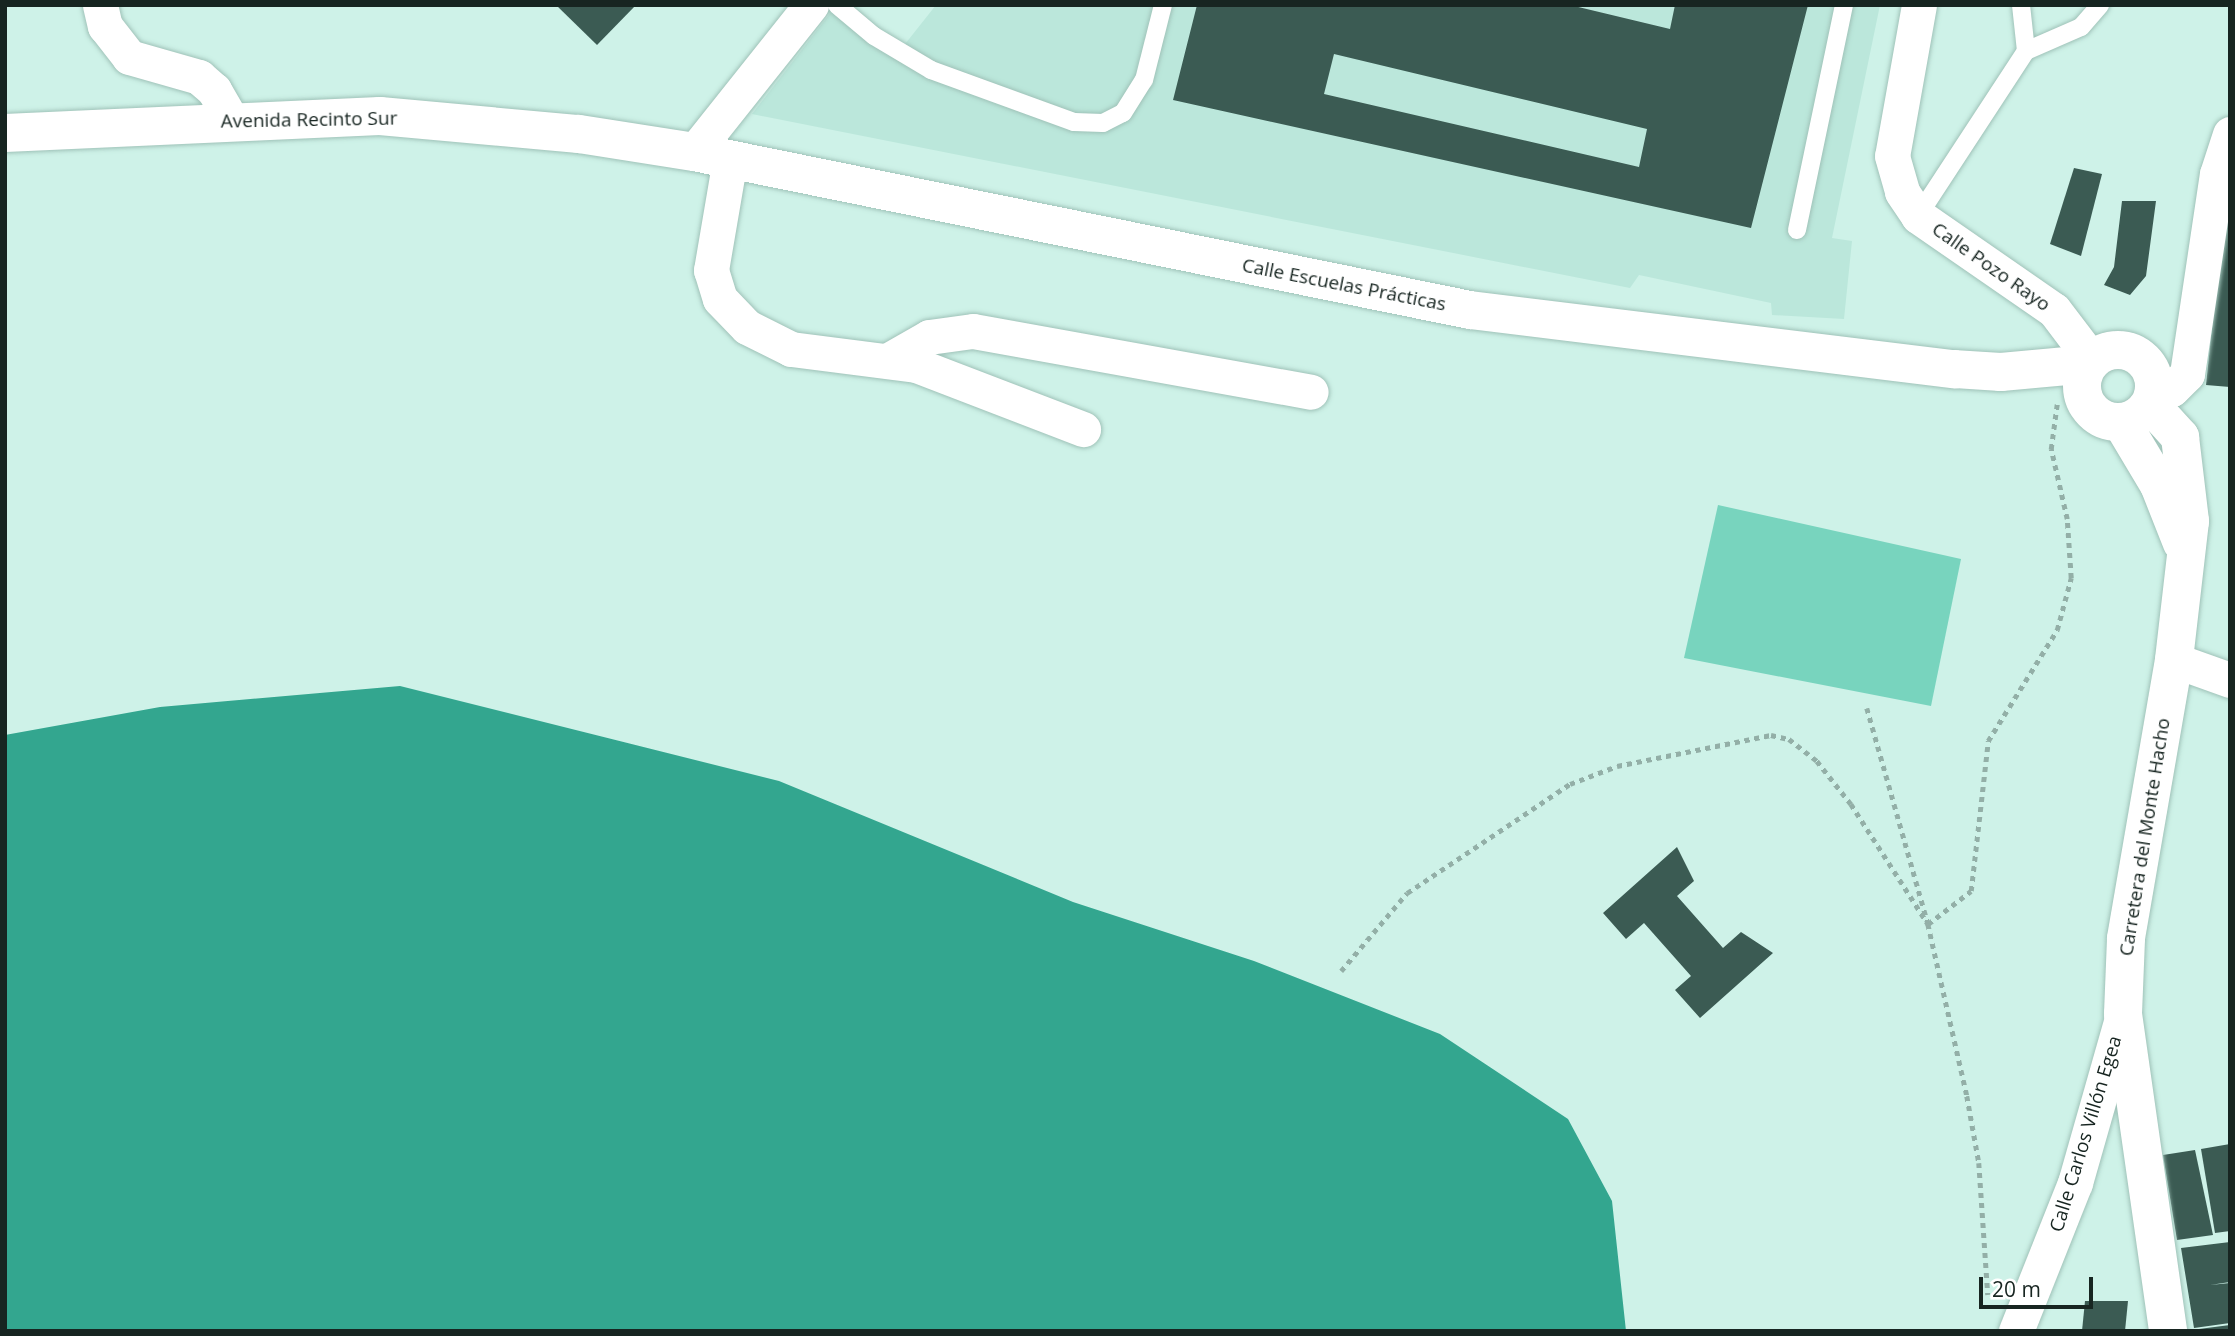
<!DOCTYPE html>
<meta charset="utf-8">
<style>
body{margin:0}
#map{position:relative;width:2235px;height:1336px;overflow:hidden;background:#cef2e8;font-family:"Open Sans",sans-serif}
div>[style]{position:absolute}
.built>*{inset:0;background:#bbe7db}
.green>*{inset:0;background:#78d4be}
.water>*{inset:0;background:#33a68f}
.building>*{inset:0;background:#3b5b53}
.path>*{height:4.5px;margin-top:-2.25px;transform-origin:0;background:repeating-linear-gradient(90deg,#93afa7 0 5px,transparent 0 10px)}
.roads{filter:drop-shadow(0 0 2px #9fc2b8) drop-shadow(0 0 2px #9fc2b8)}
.service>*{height:18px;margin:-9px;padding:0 9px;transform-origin:9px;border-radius:9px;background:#fff}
.minor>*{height:35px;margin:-17.5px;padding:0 17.5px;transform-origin:17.5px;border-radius:17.5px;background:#fff}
.secondary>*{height:38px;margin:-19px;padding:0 19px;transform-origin:19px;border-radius:19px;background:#fff}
.secondary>.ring{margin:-19px;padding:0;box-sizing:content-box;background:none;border:38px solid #fff;border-radius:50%}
span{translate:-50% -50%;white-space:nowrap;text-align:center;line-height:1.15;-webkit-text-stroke:7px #fff;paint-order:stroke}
.street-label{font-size:19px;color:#172521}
.frame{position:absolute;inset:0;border:7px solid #172521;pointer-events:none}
.scale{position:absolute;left:1979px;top:1277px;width:114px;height:32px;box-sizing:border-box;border:4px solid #172521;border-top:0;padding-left:9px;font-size:21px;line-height:24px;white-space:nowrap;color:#172521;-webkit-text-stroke:5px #fff;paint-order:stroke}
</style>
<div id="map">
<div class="built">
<i style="clip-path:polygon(936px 5px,1880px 5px,1832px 238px,1852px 241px,1844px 319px,1772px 315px,1771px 303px,1639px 275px,1630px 288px,752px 114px,832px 11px,894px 58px)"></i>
</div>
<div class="green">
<i style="clip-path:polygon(1718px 505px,1961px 559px,1931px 706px,1684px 658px)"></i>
</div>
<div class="water">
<i style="clip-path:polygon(400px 686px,779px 781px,1073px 902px,1254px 961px,1440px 1034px,1568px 1119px,1612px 1201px,1626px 1331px,5px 1331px,5px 735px,160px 707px)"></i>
</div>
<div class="building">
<i style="clip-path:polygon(556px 5px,636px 5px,597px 45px)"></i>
<i style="clip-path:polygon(evenodd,1197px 5px,1570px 5px,1670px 29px,1675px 5px,1808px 5px,1751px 228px,1173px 100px,1197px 5px,1334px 54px,1647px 129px,1639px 167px,1324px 94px,1334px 54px)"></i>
<i style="clip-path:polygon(2230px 155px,2230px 387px,2206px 385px)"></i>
<i style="clip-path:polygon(2074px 168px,2102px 174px,2081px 256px,2050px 244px)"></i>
<i style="clip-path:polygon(2122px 201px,2156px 201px,2146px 276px,2130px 295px,2104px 285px,2114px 267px)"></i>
<i style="clip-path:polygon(1677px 847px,1694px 881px,1677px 896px,1723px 948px,1741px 932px,1773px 953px,1700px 1018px,1675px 990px,1691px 976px,1644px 923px,1626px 939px,1603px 913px)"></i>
<i style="clip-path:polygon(2230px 1144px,2230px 1231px,2215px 1233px,2201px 1149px)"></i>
<i style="clip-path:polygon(2195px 1150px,2213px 1235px,2177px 1240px,2163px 1155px)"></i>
<i style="clip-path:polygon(2230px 1242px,2230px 1282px,2210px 1285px,2230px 1283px,2230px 1323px,2194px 1328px,2181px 1248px)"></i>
<i style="clip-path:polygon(2085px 1301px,2128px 1301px,2125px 1331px,2082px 1331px)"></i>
<i style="clip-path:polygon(2230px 1325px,2230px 1331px,2199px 1331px,2199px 1329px)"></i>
</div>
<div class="path">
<i style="left:1867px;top:708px;width:224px;rotate:74.2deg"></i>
<i style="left:1928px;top:924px;width:176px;rotate:77.2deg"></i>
<i style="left:1967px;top:1096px;width:68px;rotate:79.8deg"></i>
<i style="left:1979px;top:1163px;width:132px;rotate:86.1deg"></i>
<i style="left:1341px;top:971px;width:102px;rotate:-49.8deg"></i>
<i style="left:1407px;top:893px;width:196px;rotate:-33.8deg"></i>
<i style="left:1570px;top:784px;width:50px;rotate:-21deg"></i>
<i style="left:1617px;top:766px;width:157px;rotate:-11.4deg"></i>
<i style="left:1771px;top:735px;width:18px;rotate:13deg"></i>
<i style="left:1789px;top:739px;width:36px;rotate:38deg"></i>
<i style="left:1817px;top:761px;width:55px;rotate:51.7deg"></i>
<i style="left:1851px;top:804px;width:143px;rotate:57.3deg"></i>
<i style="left:1928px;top:924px;width:54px;rotate:-37.5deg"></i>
<i style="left:1971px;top:891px;width:151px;rotate:-83.5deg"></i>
<i style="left:1988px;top:741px;width:131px;rotate:-58.1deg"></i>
<i style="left:2057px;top:630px;width:54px;rotate:-74.9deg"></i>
<i style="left:2071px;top:578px;width:59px;rotate:-93.9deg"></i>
<i style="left:2067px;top:519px;width:72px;rotate:-102.9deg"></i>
<i style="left:2051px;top:449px;width:45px;rotate:-82.4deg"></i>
</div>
<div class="roads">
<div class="service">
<i style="left:837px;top:5px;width:48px;rotate:40deg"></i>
<i style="left:874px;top:36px;width:66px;rotate:30.8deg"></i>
<i style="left:931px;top:70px;width:152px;rotate:20deg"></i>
<i style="left:1074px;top:122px;width:29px;rotate:2deg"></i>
<i style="left:1103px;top:123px;width:22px;rotate:-27deg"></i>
<i style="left:1123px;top:113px;width:39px;rotate:-58deg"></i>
<i style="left:1144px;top:80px;width:77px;rotate:-75.8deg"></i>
<i style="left:2021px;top:5px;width:46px;rotate:83.8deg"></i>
<i style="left:1918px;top:216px;width:197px;rotate:-56.8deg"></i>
<i style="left:2026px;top:51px;width:60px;rotate:-23.6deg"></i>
<i style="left:2081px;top:27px;width:29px;rotate:-49deg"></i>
<i style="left:1797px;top:230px;width:230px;rotate:-78.2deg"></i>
</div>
<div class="minor">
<i style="left:100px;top:5px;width:22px;rotate:77deg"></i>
<i style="left:105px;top:26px;width:39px;rotate:52deg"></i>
<i style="left:129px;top:57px;width:73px;rotate:15.9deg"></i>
<i style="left:199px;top:77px;width:20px;rotate:41deg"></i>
<i style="left:214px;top:90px;width:34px;rotate:60deg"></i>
<i style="left:1919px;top:5px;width:153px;rotate:100.1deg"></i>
<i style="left:1892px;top:156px;width:37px;rotate:74deg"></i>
<i style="left:1902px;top:192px;width:29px;rotate:56deg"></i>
<i style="left:1918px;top:216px;width:165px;rotate:34.7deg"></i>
<i style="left:2054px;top:310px;width:63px;rotate:52.8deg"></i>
<i style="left:694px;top:152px;width:188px;rotate:-51.5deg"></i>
<i style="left:730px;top:159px;width:113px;rotate:99.7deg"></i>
<i style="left:711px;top:270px;width:30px;rotate:73deg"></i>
<i style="left:720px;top:299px;width:39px;rotate:46deg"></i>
<i style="left:747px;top:327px;width:49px;rotate:26.6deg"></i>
<i style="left:791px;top:349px;width:126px;rotate:7.3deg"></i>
<i style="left:916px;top:365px;width:179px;rotate:21deg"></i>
<i style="left:889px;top:360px;width:46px;rotate:-29.9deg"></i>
<i style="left:929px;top:337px;width:44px;rotate:-7.8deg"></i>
<i style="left:973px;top:331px;width:343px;rotate:10.2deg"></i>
<i style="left:2155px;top:386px;width:17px;rotate:10deg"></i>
<i style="left:2172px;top:389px;width:21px;rotate:-45deg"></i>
<i style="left:2187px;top:374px;width:202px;rotate:-81.5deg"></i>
<i style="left:2217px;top:174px;width:42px;rotate:-72deg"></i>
<i style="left:2174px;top:660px;width:59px;rotate:19.7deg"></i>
<i style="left:2016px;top:1331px;width:159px;rotate:-68.3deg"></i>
<i style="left:2075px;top:1183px;width:172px;rotate:-74.1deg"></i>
</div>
<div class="secondary">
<i style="left:5px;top:133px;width:375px;rotate:-2.6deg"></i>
<i style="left:380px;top:116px;width:200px;rotate:5.2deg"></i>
<i style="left:579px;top:134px;width:116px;rotate:8.9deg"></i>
<i style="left:694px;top:152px;width:792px;rotate:11.51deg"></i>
<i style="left:1470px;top:310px;width:488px;rotate:7deg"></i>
<i style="left:1954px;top:369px;width:47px;rotate:3.7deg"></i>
<i style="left:2001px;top:372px;width:88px;rotate:-5.2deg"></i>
<i class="ring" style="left:2082px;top:350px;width:34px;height:34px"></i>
<i style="left:2150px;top:404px;width:45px;rotate:47.7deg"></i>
<i style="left:2180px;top:437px;width:85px;rotate:83.2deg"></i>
<i style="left:2190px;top:521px;width:140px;rotate:96.6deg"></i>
<i style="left:2174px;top:660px;width:283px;rotate:99.8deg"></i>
<i style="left:2126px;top:939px;width:75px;rotate:92.3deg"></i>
<i style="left:2123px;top:1014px;width:320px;rotate:81.9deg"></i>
<i style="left:2122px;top:423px;width:72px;rotate:59.2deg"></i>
<i style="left:2159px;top:485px;width:62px;rotate:68.4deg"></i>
</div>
</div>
<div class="street-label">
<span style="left:309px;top:120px;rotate:-1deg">Avenida Recinto Sur</span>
<span style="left:1991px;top:267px;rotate:35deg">Calle Pozo Rayo</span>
<span style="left:1344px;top:285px;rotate:11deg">Calle Escuelas Prácticas</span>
<span style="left:2145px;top:837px;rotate:-81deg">Carretera del Monte Hacho</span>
<span style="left:2086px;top:1134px;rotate:-73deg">Calle Carlos Villón Egea</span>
</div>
<div class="frame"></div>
<div class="scale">20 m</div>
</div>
